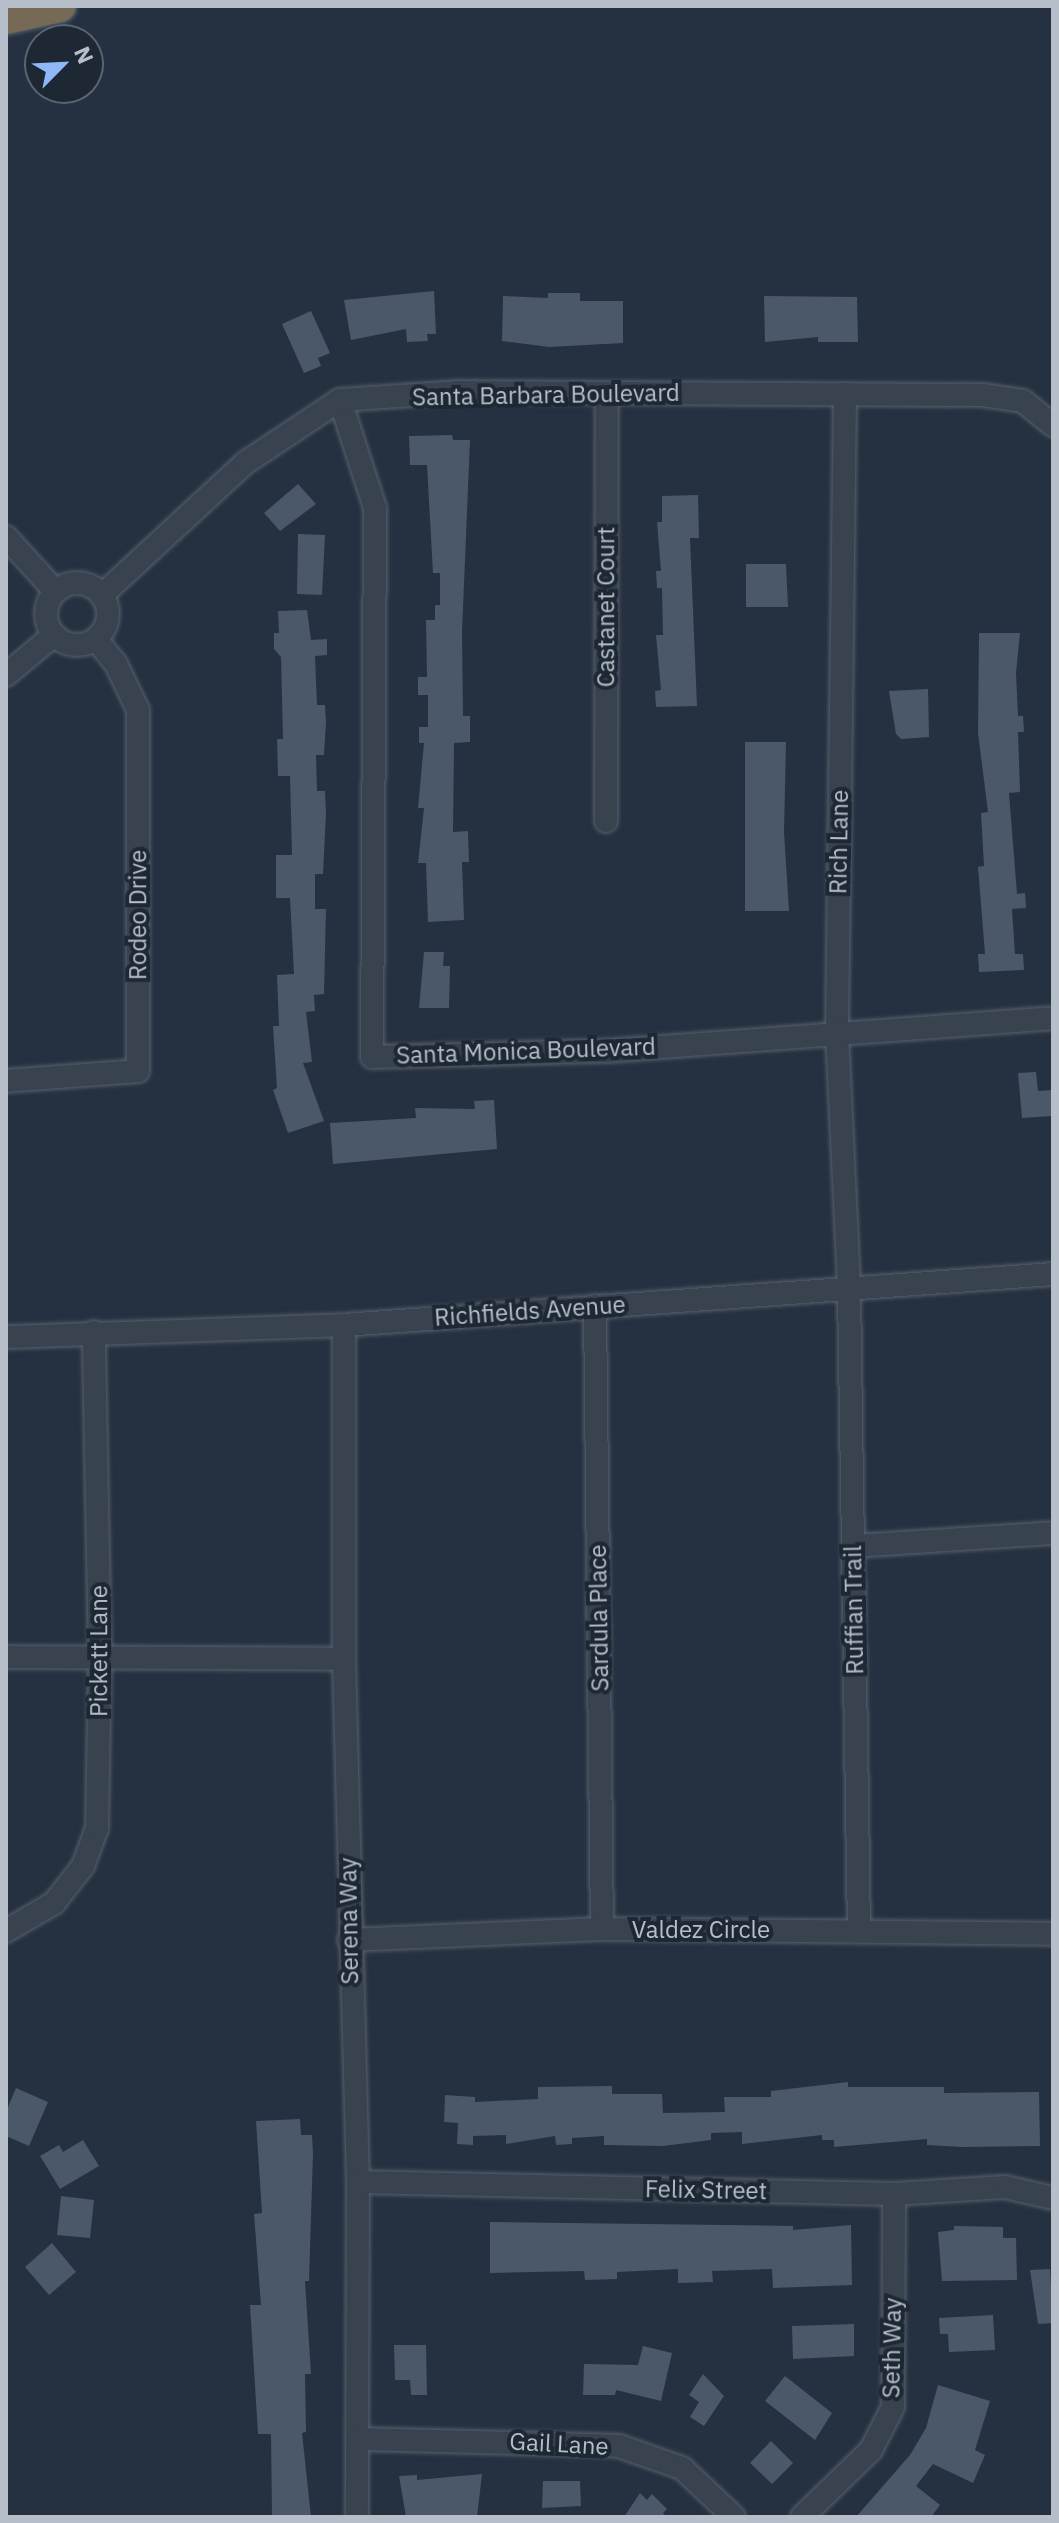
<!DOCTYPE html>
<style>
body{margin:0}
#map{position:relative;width:1059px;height:2523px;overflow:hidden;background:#253140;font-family:"IBM Plex Sans",sans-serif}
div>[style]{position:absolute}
.building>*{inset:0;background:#4b5869}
.roads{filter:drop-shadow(0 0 2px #57616d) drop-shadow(0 0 2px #57616d)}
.minor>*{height:22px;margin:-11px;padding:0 11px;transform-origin:11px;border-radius:11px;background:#394350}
.minor>.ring{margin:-11px;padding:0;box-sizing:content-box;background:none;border:22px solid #394350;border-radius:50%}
.highway>*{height:32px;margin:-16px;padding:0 16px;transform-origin:16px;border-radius:16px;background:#766956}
span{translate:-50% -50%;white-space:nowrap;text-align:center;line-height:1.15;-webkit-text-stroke:8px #1e2835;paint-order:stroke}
.street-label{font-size:24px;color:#b6beca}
.frame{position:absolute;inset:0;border:8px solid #b6beca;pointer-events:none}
.north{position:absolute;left:24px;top:24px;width:80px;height:80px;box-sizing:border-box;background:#1e2835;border:2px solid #5b6471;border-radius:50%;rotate:66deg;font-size:22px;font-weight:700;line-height:32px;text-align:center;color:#b6beca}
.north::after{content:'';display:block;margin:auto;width:28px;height:36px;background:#8eb8f8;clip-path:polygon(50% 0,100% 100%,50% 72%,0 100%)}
</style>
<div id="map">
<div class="building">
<i style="clip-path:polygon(434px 291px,436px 334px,427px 334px,428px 341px,407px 342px,406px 329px,351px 340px,344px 300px)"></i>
<i style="clip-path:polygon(548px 293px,580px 293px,580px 301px,623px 301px,623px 343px,549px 347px,502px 341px,503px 296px,548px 298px)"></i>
<i style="clip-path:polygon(764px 296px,857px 297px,858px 342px,818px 342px,818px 337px,765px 342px)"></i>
<i style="clip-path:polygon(311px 311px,330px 353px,318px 358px,321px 366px,304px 373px,282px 324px)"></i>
<i style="clip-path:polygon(452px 435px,453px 440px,470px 440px,462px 632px,463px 716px,470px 716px,470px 742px,454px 743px,453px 832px,468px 831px,469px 862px,462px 862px,464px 920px,428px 922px,426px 863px,418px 863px,424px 808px,418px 808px,424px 743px,419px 743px,419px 727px,428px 727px,428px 695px,418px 695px,418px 677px,427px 677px,426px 620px,435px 620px,435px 605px,440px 605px,440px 573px,433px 573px,427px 465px,410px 465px,409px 436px)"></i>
<i style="clip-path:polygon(298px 484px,316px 504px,280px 531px,264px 513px)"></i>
<i style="clip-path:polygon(698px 495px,699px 538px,690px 538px,697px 706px,656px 707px,655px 691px,661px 690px,656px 635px,663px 635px,662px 588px,657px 588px,656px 571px,661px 571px,657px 522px,662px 522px,662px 496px)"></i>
<i style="clip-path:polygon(298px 534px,325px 535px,322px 595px,297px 594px)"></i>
<i style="clip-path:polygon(746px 564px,786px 564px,788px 607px,746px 607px)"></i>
<i style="clip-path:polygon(307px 610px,311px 640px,327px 639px,327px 655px,315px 656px,317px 705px,325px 705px,326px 722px,324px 755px,316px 755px,317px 791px,325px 791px,326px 813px,323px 874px,315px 874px,315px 909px,326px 909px,324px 994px,314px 995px,315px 1011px,306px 1012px,312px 1062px,303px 1063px,324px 1121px,288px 1133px,273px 1090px,277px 1088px,273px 1026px,279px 1026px,277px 975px,294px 974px,290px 898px,276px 898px,276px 855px,292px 855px,290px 776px,278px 776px,277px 739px,283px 739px,281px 657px,274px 649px,274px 633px,279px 633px,278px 611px)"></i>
<i style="clip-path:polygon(979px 633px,1020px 633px,1016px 673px,1018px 716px,1023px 716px,1024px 732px,1018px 732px,1020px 792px,1009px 793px,1017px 894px,1025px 893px,1026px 908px,1012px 909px,1015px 954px,1023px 954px,1024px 970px,979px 972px,978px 954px,985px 954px,978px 867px,984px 866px,981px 813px,988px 812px,978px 733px)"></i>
<i style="clip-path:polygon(928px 689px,929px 737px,901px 739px,896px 734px,889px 691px)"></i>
<i style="clip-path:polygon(745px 742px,786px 742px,784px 832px,789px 911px,745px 911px)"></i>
<i style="clip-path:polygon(424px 952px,444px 952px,443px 966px,450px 966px,449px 1008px,419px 1008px)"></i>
<i style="clip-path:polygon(1036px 1072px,1038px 1091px,1053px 1090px,1053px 1116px,1022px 1118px,1018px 1073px)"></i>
<i style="clip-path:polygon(494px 1100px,497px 1149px,333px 1164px,330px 1123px,416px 1118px,415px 1108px,475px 1109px,474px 1101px)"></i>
<i style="clip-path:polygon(848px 2082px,848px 2087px,944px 2087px,944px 2093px,1039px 2092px,1040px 2146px,963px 2147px,927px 2145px,927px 2139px,834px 2147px,834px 2140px,822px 2140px,822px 2135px,742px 2144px,742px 2132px,711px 2133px,711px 2140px,663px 2146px,604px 2145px,604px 2136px,572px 2138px,572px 2144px,556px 2145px,555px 2136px,506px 2144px,506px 2135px,473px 2136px,473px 2145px,457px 2144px,458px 2123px,444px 2122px,445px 2095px,475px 2097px,475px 2102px,538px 2099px,538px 2087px,612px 2086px,612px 2094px,662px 2094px,663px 2113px,725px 2112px,724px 2097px,771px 2097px,771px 2091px)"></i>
<i style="clip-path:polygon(16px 2088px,48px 2102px,29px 2146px,6px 2136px,6px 2112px)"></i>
<i style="clip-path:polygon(300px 2119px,301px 2135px,312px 2135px,313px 2153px,309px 2281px,305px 2281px,311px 2374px,305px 2374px,306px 2432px,302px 2433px,311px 2517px,272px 2517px,271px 2434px,258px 2434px,250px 2305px,261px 2305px,254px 2214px,262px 2213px,256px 2121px)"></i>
<i style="clip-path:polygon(83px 2140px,99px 2166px,60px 2189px,40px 2156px,59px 2145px,63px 2152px)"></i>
<i style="clip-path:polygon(61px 2196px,94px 2200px,90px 2238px,57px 2235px)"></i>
<i style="clip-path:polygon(490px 2222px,793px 2226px,793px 2230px,851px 2225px,852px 2285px,773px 2288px,772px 2269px,712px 2271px,713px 2282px,678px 2283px,678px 2269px,617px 2272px,617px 2279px,585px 2280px,584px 2271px,490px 2273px)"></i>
<i style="clip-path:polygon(954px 2226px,1003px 2227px,1003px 2238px,1016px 2238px,1017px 2280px,942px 2281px,938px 2232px,954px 2230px)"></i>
<i style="clip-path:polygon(52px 2243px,76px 2272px,49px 2295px,25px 2267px)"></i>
<i style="clip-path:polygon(1050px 2269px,1053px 2323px,1038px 2324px,1030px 2270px)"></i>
<i style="clip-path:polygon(993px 2315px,995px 2350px,949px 2352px,948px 2334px,940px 2334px,939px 2318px)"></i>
<i style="clip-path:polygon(854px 2324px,854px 2356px,793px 2359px,792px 2326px)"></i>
<i style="clip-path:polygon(394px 2345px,426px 2345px,427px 2395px,411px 2395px,410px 2380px,395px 2380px)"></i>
<i style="clip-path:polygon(643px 2346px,672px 2353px,661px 2401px,616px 2390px,615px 2395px,583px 2395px,584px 2364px,638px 2365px)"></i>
<i style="clip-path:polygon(703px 2374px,724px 2396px,704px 2426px,690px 2417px,699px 2402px,689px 2395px)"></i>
<i style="clip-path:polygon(785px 2376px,832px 2413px,815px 2440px,765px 2401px)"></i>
<i style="clip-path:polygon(938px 2385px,990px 2401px,975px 2450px,985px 2455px,973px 2483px,933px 2464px,916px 2486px,940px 2505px,931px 2517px,856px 2517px,910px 2455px,926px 2428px)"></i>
<i style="clip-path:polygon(771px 2441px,793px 2463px,772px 2484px,750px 2463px)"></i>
<i style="clip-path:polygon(482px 2474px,477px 2517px,406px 2517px,399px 2476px,417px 2475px,417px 2480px)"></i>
<i style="clip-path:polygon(543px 2481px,580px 2481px,581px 2506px,542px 2508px)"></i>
<i style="clip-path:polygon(640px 2493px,647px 2500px,652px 2494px,667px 2509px,663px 2513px,667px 2517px,624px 2517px)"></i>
</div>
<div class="roads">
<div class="minor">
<i style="left:845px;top:394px;width:638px;rotate:90.72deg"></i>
<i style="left:837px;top:1032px;width:257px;rotate:87.3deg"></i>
<i style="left:849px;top:1289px;width:641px;rotate:89.11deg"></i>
<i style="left:340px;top:400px;width:114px;rotate:72deg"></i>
<i style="left:375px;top:508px;width:549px;rotate:90.31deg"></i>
<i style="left:372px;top:1057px;width:235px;rotate:-1.5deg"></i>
<i style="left:607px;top:1051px;width:447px;rotate:-4.2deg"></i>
<i style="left:6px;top:537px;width:74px;rotate:47.7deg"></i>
<i class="ring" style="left:46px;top:583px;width:40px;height:40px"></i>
<i style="left:102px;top:595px;width:195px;rotate:-42.7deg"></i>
<i style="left:245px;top:463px;width:114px;rotate:-33.6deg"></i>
<i style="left:340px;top:400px;width:116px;rotate:-3.9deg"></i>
<i style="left:456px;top:392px;width:526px;rotate:0.33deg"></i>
<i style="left:982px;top:395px;width:41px;rotate:8.3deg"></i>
<i style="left:1023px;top:401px;width:38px;rotate:39deg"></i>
<i style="left:6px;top:675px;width:62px;rotate:-39.8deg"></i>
<i style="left:606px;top:821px;width:428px;rotate:-89.9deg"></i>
<i style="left:6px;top:1081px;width:132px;rotate:-4.3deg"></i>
<i style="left:138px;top:1071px;width:361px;rotate:-90deg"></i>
<i style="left:138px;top:710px;width:51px;rotate:-115.6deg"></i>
<i style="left:116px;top:664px;width:32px;rotate:-129deg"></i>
<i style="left:595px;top:1306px;width:623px;rotate:89.36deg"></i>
<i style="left:344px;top:1325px;width:334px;rotate:90deg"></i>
<i style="left:344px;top:1659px;width:523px;rotate:88.47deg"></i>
<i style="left:358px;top:2182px;width:335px;rotate:90.2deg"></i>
<i style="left:6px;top:1337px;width:338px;rotate:-2deg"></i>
<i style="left:344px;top:1325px;width:711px;rotate:-4.11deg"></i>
<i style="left:853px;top:1546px;width:200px;rotate:-3.7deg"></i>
<i style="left:6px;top:1657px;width:338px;rotate:0.3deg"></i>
<i style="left:6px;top:1931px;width:56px;rotate:-30.3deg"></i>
<i style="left:54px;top:1903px;width:47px;rotate:-51.9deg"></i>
<i style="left:83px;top:1866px;width:40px;rotate:-69.8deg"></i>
<i style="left:97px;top:1828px;width:170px;rotate:-89deg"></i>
<i style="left:100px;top:1658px;width:326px;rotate:-91.1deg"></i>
<i style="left:349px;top:1940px;width:253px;rotate:-2.5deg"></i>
<i style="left:602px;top:1929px;width:451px;rotate:0.6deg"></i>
<i style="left:358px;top:2182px;width:536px;rotate:1.28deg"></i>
<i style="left:894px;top:2194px;width:111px;rotate:-3.6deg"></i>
<i style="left:1005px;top:2187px;width:49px;rotate:12.9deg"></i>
<i style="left:360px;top:2439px;width:259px;rotate:1.5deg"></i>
<i style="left:619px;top:2446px;width:67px;rotate:19.2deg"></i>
<i style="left:682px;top:2468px;width:71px;rotate:43.3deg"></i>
<i style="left:802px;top:2517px;width:96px;rotate:-44.2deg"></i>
<i style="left:871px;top:2450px;width:48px;rotate:-62.9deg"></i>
<i style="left:893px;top:2407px;width:213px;rotate:-89.7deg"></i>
</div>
<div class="highway">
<i style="left:6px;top:18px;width:55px;rotate:-12.5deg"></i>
</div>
</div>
<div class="street-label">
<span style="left:546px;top:395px;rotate:-1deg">Santa Barbara Boulevard</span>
<span style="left:606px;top:607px;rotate:-90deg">Castanet Court</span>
<span style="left:839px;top:842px;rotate:-89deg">Rich Lane</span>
<span style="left:138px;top:915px;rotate:-90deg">Rodeo Drive</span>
<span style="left:526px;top:1051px;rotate:-2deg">Santa Monica Boulevard</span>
<span style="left:530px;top:1311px;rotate:-4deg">Richfields Avenue</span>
<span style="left:854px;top:1610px;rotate:-91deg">Ruffian Trail</span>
<span style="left:599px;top:1618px;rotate:-91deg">Sardula Place</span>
<span style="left:99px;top:1651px;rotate:-90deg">Pickett Lane</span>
<span style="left:349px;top:1921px;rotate:-91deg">Serena Way</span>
<span style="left:701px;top:1930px">Valdez Circle</span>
<span style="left:706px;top:2190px;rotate:1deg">Felix Street</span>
<span style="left:892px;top:2348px;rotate:-89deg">Seth Way</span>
<span style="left:559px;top:2444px;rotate:3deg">Gail Lane</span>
</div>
<div class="frame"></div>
<div class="north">N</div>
</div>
